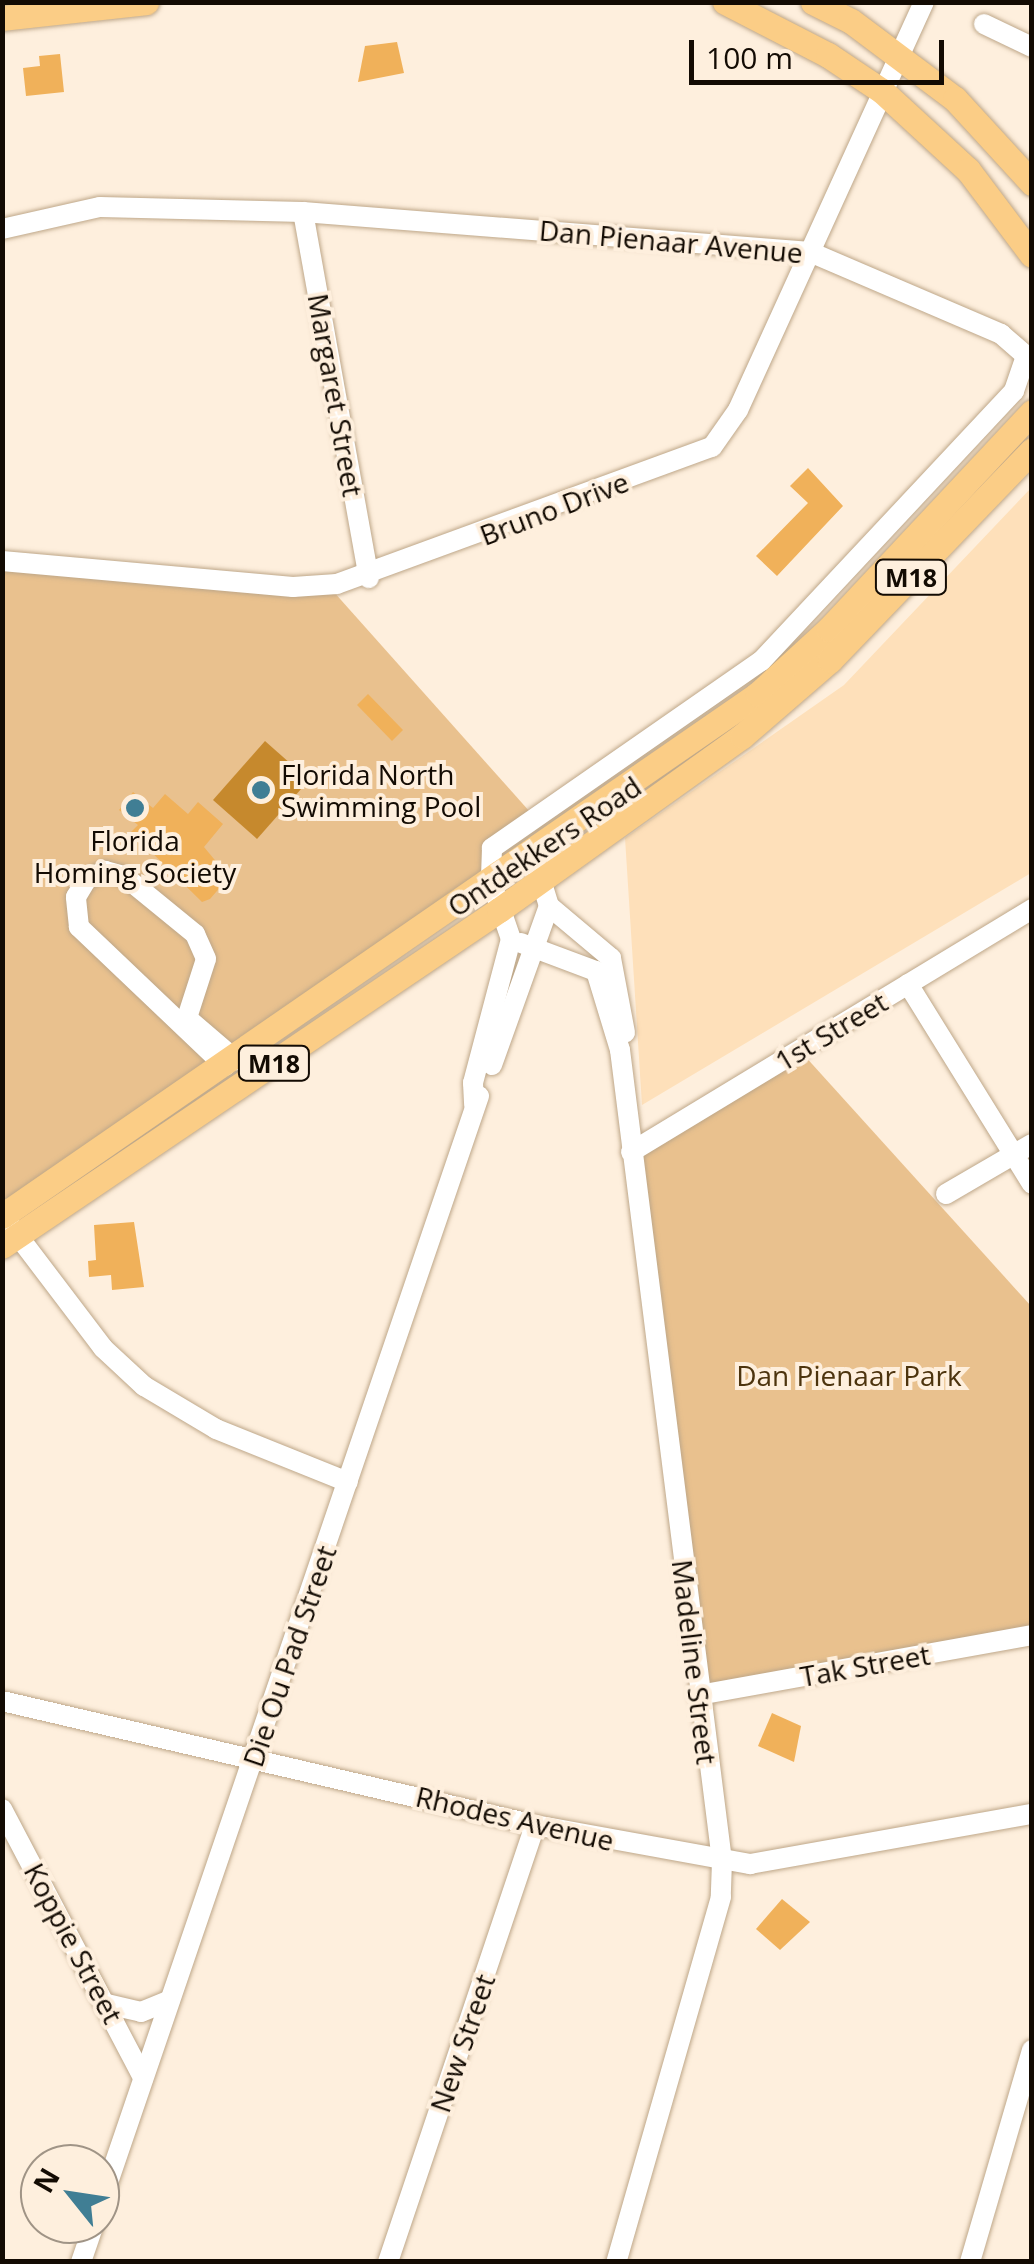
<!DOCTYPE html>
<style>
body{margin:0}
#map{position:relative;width:1034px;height:2264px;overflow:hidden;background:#feefdd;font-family:"Open Sans",sans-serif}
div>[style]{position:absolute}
.built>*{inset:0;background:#fee0ba}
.green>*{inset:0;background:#e9c18e}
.water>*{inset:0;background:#c6892d}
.building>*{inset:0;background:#f0b15a}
.roads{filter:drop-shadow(0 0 2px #bea789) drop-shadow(0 0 2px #bea789)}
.minor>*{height:20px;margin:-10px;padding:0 10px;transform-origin:10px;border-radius:10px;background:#fff}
.major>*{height:25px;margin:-12.5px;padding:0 12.5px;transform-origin:12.5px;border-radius:12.5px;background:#fbcd86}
.dots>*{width:28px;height:28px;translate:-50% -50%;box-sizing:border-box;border:5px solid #feefdd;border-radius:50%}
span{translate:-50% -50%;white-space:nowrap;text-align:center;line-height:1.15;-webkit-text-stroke:8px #feefdd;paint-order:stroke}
.shield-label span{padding:2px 8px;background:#feefdd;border:2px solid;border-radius:8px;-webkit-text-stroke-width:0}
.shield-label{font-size:25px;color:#130b03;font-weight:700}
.street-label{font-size:28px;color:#130b03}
.poi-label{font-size:28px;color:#130b03}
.left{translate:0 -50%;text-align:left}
.park-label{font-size:28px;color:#4d340e}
.frame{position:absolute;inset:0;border:5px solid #130b03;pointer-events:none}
.north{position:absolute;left:20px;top:2144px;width:100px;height:100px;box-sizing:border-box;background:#feefdd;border:2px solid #a09486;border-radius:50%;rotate:300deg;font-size:28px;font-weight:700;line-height:40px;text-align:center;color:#130b03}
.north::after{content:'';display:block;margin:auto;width:35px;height:45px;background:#407e94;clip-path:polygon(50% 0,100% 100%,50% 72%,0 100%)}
.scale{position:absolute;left:689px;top:40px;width:255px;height:45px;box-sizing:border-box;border:5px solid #130b03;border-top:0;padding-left:12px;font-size:30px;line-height:35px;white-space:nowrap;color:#130b03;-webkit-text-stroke:8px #feefdd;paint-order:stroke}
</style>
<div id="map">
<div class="built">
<i style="clip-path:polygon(1031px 488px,1031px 873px,642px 1105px,625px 838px,844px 685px)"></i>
</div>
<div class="green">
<i style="clip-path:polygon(3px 567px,333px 591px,530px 812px,485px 875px,3px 1206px)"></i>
<i style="clip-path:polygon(803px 1054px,1031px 1306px,1031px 1630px,704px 1687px,637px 1155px)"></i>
</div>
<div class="water">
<i style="clip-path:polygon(265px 741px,309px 780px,257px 839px,213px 800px)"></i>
</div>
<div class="building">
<i style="clip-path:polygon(397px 42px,404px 73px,358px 82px,365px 46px)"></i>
<i style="clip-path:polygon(60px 54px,64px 92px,26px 96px,23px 68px,40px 66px,39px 56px)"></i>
<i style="clip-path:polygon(808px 468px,843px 506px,777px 576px,756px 556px,808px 503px,790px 486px)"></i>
<i style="clip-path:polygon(368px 694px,403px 730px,392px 741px,357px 705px)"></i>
<i style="clip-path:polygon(133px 792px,153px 808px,165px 794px,188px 814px,198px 802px,223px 824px,204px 847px,229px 877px,210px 899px,202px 902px,131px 832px,138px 825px,119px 810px)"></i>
<i style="clip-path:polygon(134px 1222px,144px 1287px,112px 1290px,111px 1275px,89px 1277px,88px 1261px,96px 1260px,94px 1225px)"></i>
<i style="clip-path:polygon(772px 1713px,801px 1726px,794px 1762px,758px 1746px)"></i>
<i style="clip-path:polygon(782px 1899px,810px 1922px,780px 1950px,756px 1929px)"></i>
</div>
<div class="roads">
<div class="minor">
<i style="left:984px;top:24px;width:53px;rotate:25.6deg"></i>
<i style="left:303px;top:212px;width:372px;rotate:79.8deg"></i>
<i style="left:2px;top:229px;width:100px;rotate:-12.7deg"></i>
<i style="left:100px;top:207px;width:203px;rotate:1.4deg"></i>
<i style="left:303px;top:212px;width:509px;rotate:4.51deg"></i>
<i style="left:810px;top:252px;width:208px;rotate:23.2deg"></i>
<i style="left:1001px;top:334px;width:33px;rotate:41deg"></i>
<i style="left:1026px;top:356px;width:37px;rotate:109deg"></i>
<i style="left:1014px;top:391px;width:370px;rotate:133.1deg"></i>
<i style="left:761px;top:661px;width:328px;rotate:145.2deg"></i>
<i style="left:492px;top:848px;width:33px;rotate:92deg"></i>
<i style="left:491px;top:881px;width:61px;rotate:71deg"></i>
<i style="left:511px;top:939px;width:149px;rotate:104.8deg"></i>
<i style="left:473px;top:1083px;width:22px;rotate:87deg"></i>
<i style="left:2px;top:561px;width:292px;rotate:5.1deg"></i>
<i style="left:293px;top:587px;width:44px;rotate:-3.9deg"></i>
<i style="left:337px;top:584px;width:399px;rotate:-20.1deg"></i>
<i style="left:712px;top:447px;width:45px;rotate:-54.9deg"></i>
<i style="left:738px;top:410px;width:448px;rotate:-65.5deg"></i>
<i style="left:549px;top:906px;width:81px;rotate:40deg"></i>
<i style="left:611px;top:958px;width:76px;rotate:79.4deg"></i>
<i style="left:521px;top:943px;width:80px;rotate:20.5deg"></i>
<i style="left:596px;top:971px;width:83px;rotate:73.1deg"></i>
<i style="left:620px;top:1050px;width:817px;rotate:82.83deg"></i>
<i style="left:722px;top:1861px;width:36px;rotate:92deg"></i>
<i style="left:721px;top:1897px;width:380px;rotate:106deg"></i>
<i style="left:908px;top:984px;width:235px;rotate:58.2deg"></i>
<i style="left:492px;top:1065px;width:169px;rotate:-70.3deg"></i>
<i style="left:549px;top:906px;width:54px;rotate:-107.1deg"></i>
<i style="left:225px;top:1066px;width:202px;rotate:-136.4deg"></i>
<i style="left:79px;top:927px;width:30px;rotate:-96deg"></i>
<i style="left:76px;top:897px;width:21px;rotate:-59deg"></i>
<i style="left:87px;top:879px;width:20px;rotate:-24deg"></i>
<i style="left:105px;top:871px;width:20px;rotate:15deg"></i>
<i style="left:124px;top:876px;width:92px;rotate:39.2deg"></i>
<i style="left:195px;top:934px;width:27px;rotate:66deg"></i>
<i style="left:206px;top:959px;width:62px;rotate:107.9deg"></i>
<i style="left:187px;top:1018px;width:65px;rotate:40.6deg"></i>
<i style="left:631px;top:1152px;width:469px;rotate:-31.2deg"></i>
<i style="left:946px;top:1194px;width:99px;rotate:-30.2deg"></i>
<i style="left:9px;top:1224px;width:156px;rotate:52.8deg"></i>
<i style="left:103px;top:1348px;width:56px;rotate:42.8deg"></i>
<i style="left:144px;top:1386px;width:84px;rotate:30.8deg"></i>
<i style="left:216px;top:1429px;width:142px;rotate:21.9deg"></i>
<i style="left:699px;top:1695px;width:338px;rotate:-10.2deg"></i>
<i style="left:2px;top:1701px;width:547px;rotate:13.1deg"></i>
<i style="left:535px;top:1825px;width:219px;rotate:10.3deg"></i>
<i style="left:750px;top:1864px;width:286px;rotate:-10.1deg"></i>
<i style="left:2px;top:1809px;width:304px;rotate:62.3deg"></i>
<i style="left:107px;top:2004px;width:35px;rotate:13deg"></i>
<i style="left:141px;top:2012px;width:31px;rotate:-22deg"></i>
<i style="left:100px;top:2206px;width:1173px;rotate:-71.15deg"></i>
<i style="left:81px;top:2262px;width:40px;rotate:-71.1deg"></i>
<i style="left:388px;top:2262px;width:461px;rotate:-71.4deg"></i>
<i style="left:970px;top:2262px;width:221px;rotate:-73.7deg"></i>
</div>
<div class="major">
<i style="left:725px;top:2px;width:116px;rotate:27.2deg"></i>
<i style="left:828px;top:55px;width:65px;rotate:33.7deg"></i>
<i style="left:882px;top:91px;width:117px;rotate:42.6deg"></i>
<i style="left:968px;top:170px;width:106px;rotate:53deg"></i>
<i style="left:813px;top:2px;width:42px;rotate:26.6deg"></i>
<i style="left:851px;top:21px;width:130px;rotate:36.9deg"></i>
<i style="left:955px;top:99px;width:114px;rotate:47.5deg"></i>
<i style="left:2px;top:18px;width:145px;rotate:-6.3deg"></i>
<i style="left:2px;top:1216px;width:919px;rotate:-34.62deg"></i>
<i style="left:758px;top:694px;width:96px;rotate:-42.5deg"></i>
<i style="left:829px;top:629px;width:297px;rotate:-46.9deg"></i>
<i style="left:2px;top:1246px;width:600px;rotate:-34.06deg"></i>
<i style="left:499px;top:910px;width:299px;rotate:-35.6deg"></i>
<i style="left:742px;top:736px;width:116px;rotate:-40.8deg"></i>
<i style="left:830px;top:660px;width:291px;rotate:-46.1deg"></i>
</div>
</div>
<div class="dots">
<i style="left:261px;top:790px;background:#407e94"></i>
<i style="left:135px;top:808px;background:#407e94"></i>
</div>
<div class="shield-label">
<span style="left:911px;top:577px">M18</span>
<span style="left:274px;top:1063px">M18</span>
</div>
<div class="street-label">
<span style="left:671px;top:241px;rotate:5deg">Dan Pienaar Avenue</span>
<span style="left:336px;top:395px;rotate:80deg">Margaret Street</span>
<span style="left:554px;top:508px;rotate:-21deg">Bruno Drive</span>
<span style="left:544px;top:846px;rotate:-34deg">Ontdekkers Road</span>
<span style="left:831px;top:1031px;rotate:-31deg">1st Street</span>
<span style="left:289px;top:1656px;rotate:-71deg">Die Ou Pad Street</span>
<span style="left:695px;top:1662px;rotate:83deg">Madeline Street</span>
<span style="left:865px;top:1665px;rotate:-10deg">Tak Street</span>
<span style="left:515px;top:1818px;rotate:13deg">Rhodes Avenue</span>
<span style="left:74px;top:1943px;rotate:62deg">Koppie Street</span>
<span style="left:462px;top:2043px;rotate:-71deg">New Street</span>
</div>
<div class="poi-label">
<span class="left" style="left:281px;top:790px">Florida North<br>Swimming Pool</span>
<span style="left:135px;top:856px">Florida<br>Homing Society</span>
</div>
<div class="park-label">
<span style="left:849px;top:1375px">Dan Pienaar Park</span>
</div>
<div class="frame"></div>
<div class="north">N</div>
<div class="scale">100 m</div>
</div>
